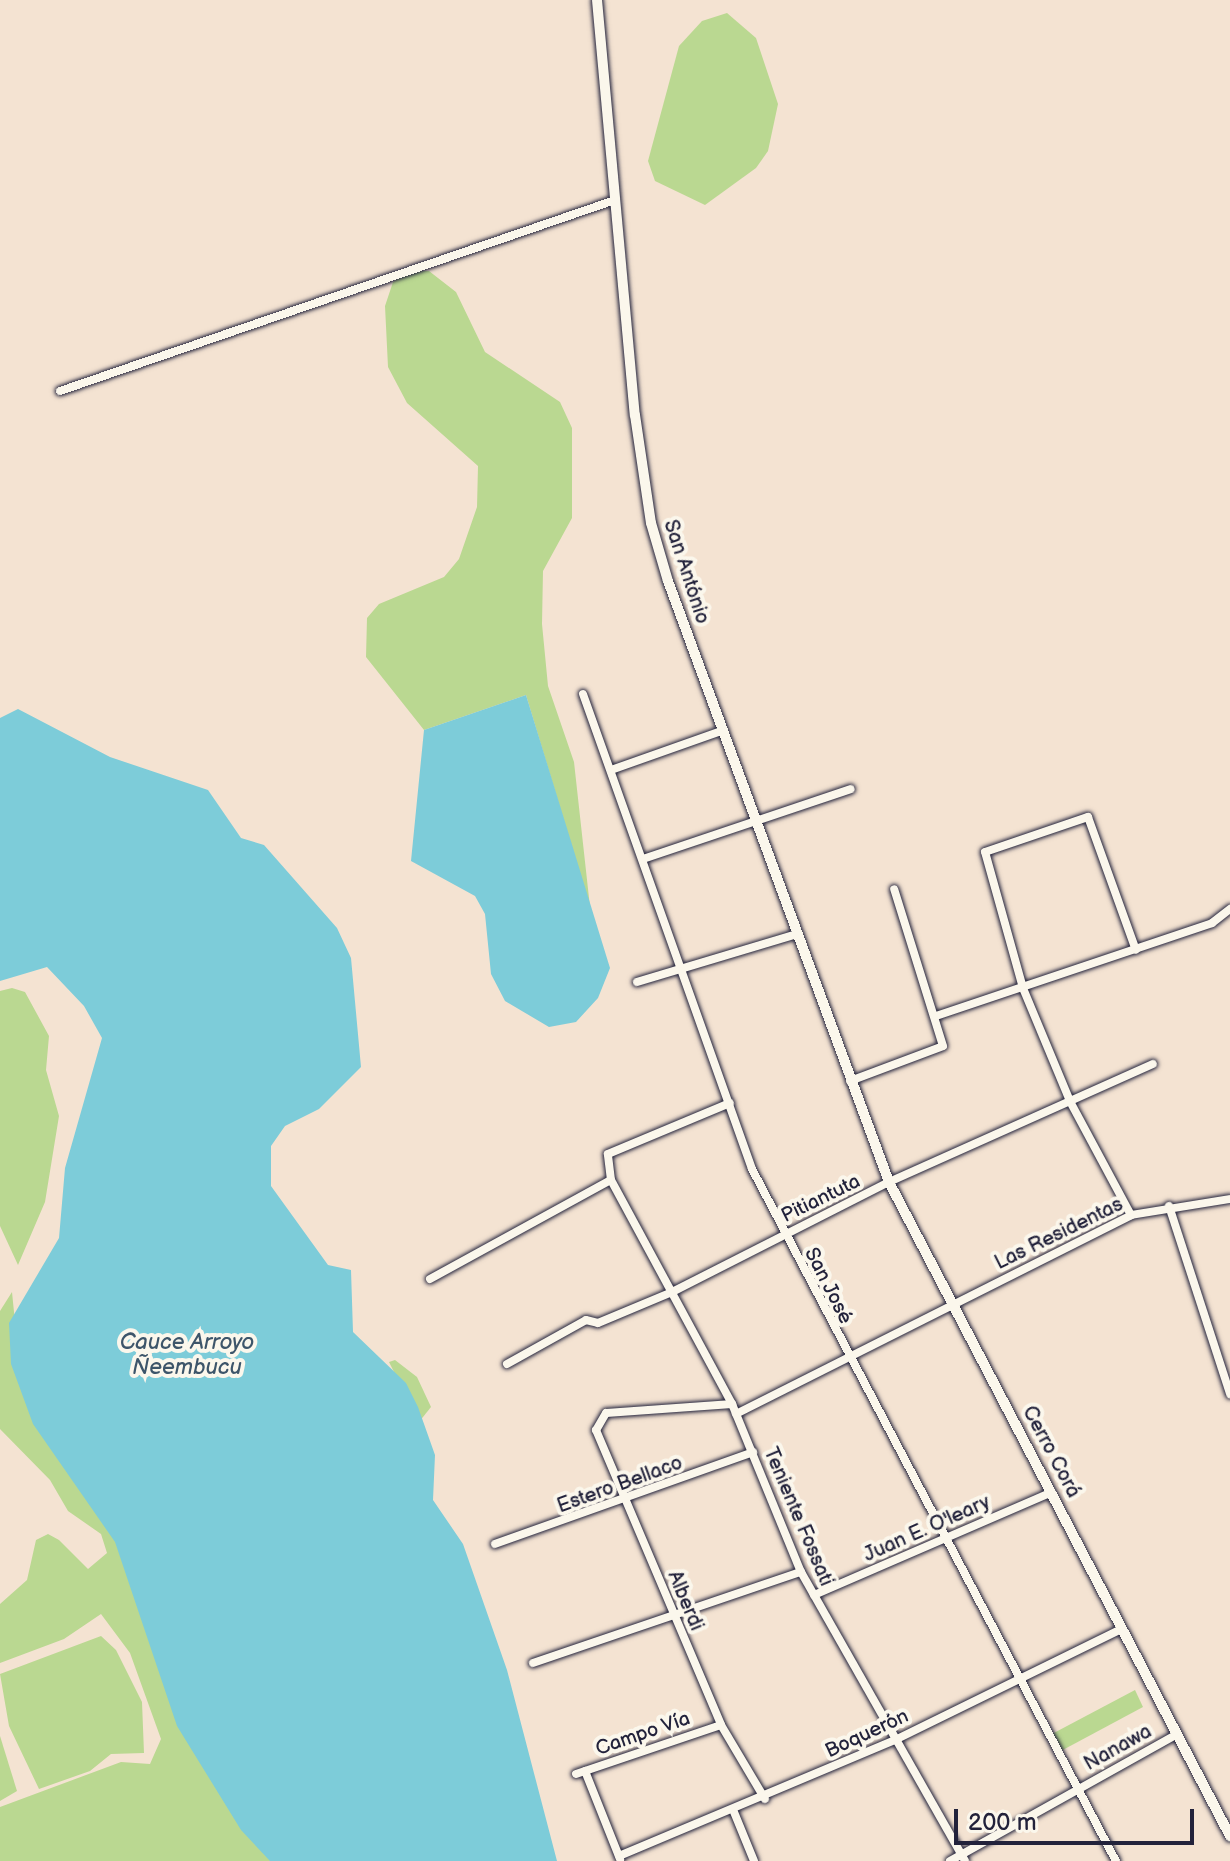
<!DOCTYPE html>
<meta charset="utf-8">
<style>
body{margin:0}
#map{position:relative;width:1230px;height:1861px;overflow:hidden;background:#f4e3d2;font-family:"Balsamiq Sans",sans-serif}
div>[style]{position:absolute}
.green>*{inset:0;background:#bad891}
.water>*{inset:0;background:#7dccd9}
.roads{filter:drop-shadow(0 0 2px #22223b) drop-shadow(0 0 2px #22223b)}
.minor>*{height:8px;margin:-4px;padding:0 4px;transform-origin:4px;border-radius:4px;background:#fbf7ec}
.tertiary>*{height:10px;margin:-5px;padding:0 5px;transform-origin:5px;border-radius:5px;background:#fbf7ec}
span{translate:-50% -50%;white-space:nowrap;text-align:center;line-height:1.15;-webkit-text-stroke:8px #fbf7ec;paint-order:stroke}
.street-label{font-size:20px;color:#22223b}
.water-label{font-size:22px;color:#3d556a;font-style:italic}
.scale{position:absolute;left:954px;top:1809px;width:240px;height:36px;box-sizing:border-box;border:4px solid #22223b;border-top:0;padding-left:10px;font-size:24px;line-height:28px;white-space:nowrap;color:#22223b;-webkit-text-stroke:6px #fbf7ec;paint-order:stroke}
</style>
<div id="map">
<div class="green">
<i style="clip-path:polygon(727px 13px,756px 38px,778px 104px,768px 151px,756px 168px,705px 205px,655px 181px,648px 161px,679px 46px,702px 21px)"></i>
<i style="clip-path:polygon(409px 271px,429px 271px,456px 292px,485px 352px,560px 402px,572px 428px,572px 518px,543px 571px,542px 624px,548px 686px,574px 762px,590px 907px,526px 695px,424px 730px,366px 657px,367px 618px,379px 604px,444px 577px,459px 559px,477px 507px,478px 466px,407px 403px,388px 367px,385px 306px,393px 282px)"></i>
<i style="clip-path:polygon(12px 988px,25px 992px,49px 1036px,46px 1070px,59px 1116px,45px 1202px,18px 1265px,0 1226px,0 991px)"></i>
<i style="clip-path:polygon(12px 1292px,15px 1322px,291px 1861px,0 1861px,0 1807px,121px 1762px,150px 1764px,161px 1739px,130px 1653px,101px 1614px,64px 1639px,0 1663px,0 1604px,27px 1580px,36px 1540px,48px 1534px,59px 1540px,88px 1569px,107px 1553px,101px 1534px,68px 1511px,50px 1480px,0 1429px,0 1311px)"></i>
<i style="clip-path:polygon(395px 1360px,417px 1377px,431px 1407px,419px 1422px,389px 1362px)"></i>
<i style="clip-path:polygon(101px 1636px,116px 1650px,142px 1702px,144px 1753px,111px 1754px,90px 1771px,39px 1789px,9px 1726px,0 1674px)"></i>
<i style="clip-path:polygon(1135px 1690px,1143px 1707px,1059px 1752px,1050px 1735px)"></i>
<i style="clip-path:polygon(0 1736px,17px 1791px,0 1801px)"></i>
</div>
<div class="water">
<i style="clip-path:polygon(526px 695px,610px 968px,598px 998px,576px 1022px,549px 1027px,505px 1001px,491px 974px,485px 914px,475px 896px,411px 861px,424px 730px)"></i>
<i style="clip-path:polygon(18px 709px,110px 757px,208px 790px,241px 838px,264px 845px,337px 928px,351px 958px,361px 1067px,319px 1109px,285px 1126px,271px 1146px,271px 1186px,328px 1265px,351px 1270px,353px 1332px,406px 1383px,418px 1407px,435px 1455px,433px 1500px,463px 1544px,507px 1670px,557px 1861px,270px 1861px,241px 1830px,177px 1726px,115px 1542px,33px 1424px,11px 1364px,9px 1323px,59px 1238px,65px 1168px,102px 1038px,84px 1006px,47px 967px,0 981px,0 718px)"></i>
</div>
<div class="roads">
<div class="minor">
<i style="left:60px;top:391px;width:587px;rotate:-18.99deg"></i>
<i style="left:583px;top:694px;width:504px;rotate:70.41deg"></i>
<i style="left:752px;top:1169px;width:782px;rotate:62.26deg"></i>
<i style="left:611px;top:770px;width:117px;rotate:-19.5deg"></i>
<i style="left:643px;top:859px;width:219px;rotate:-18.6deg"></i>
<i style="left:637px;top:982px;width:167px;rotate:-16.7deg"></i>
<i style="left:936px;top:1016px;width:291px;rotate:-18.6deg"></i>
<i style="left:1212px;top:923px;width:23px;rotate:-38deg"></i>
<i style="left:850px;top:1081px;width:99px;rotate:-20.6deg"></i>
<i style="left:943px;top:1046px;width:164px;rotate:-107.3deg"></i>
<i style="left:611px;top:1180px;width:255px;rotate:61.6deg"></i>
<i style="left:732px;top:1404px;width:182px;rotate:67.7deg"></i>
<i style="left:801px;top:1572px;width:332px;rotate:60.4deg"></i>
<i style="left:1169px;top:1206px;width:198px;rotate:72deg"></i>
<i style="left:1131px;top:1215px;width:129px;rotate:-118.2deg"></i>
<i style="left:1070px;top:1101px;width:122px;rotate:-112.6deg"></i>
<i style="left:1023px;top:988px;width:141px;rotate:-105.6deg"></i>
<i style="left:985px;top:852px;width:109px;rotate:-18.8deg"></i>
<i style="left:1088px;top:817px;width:141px;rotate:70.2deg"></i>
<i style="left:430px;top:1279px;width:206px;rotate:-28.7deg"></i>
<i style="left:611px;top:1180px;width:26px;rotate:-97deg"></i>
<i style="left:608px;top:1154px;width:132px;rotate:-22.7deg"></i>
<i style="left:507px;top:1364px;width:90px;rotate:-29.1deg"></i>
<i style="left:586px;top:1320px;width:12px;rotate:14deg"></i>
<i style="left:598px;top:1323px;width:80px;rotate:-22.7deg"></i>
<i style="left:672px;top:1292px;width:243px;rotate:-26.9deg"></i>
<i style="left:889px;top:1182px;width:289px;rotate:-24.1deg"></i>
<i style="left:732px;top:1404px;width:126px;rotate:175.9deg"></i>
<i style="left:606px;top:1413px;width:20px;rotate:120deg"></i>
<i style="left:596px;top:1430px;width:320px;rotate:67deg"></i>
<i style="left:721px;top:1725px;width:86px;rotate:59.3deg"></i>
<i style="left:736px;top:1414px;width:442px;rotate:-26.7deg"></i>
<i style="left:1131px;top:1215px;width:100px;rotate:-9.2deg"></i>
<i style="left:495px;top:1544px;width:274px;rotate:-19.6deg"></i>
<i style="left:814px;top:1595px;width:259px;rotate:-23.4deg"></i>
<i style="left:533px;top:1663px;width:283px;rotate:-18.8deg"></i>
<i style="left:585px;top:1771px;width:95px;rotate:68.3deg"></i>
<i style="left:576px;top:1774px;width:153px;rotate:-18.7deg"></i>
<i style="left:734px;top:1812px;width:53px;rotate:67.8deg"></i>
<i style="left:619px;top:1856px;width:299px;rotate:-22.8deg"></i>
<i style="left:895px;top:1740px;width:253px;rotate:-26.1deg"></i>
<i style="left:950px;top:1861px;width:260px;rotate:-29.2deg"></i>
</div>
<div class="tertiary">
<i style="left:597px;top:0;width:417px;rotate:84.8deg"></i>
<i style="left:635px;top:415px;width:109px;rotate:81.6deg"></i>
<i style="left:651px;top:523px;width:60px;rotate:73.7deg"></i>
<i style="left:668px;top:581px;width:640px;rotate:69.81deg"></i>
<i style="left:889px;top:1182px;width:738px;rotate:62.46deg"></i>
</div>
</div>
<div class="street-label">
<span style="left:686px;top:572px;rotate:72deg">San António</span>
<span style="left:821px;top:1199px;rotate:-26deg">Pitiantuta</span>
<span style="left:1059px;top:1234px;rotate:-26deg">Las Residentas</span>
<span style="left:828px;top:1286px;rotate:63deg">San José</span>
<span style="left:1051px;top:1452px;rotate:62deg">Cerro Corá</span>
<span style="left:620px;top:1485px;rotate:-20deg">Estero Bellaco</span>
<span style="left:798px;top:1517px;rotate:67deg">Teniente Fossati</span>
<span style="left:927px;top:1529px;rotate:-24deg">Juan E. O'leary</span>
<span style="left:685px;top:1601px;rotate:67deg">Alberdi</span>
<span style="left:643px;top:1734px;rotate:-19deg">Campo Vía</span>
<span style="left:867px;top:1734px;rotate:-25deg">Boquerón</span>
<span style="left:1118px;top:1748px;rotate:-29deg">Nanawa</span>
</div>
<div class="water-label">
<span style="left:187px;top:1355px">Cauce Arroyo<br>Ñeembucu</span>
</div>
<div class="scale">200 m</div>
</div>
